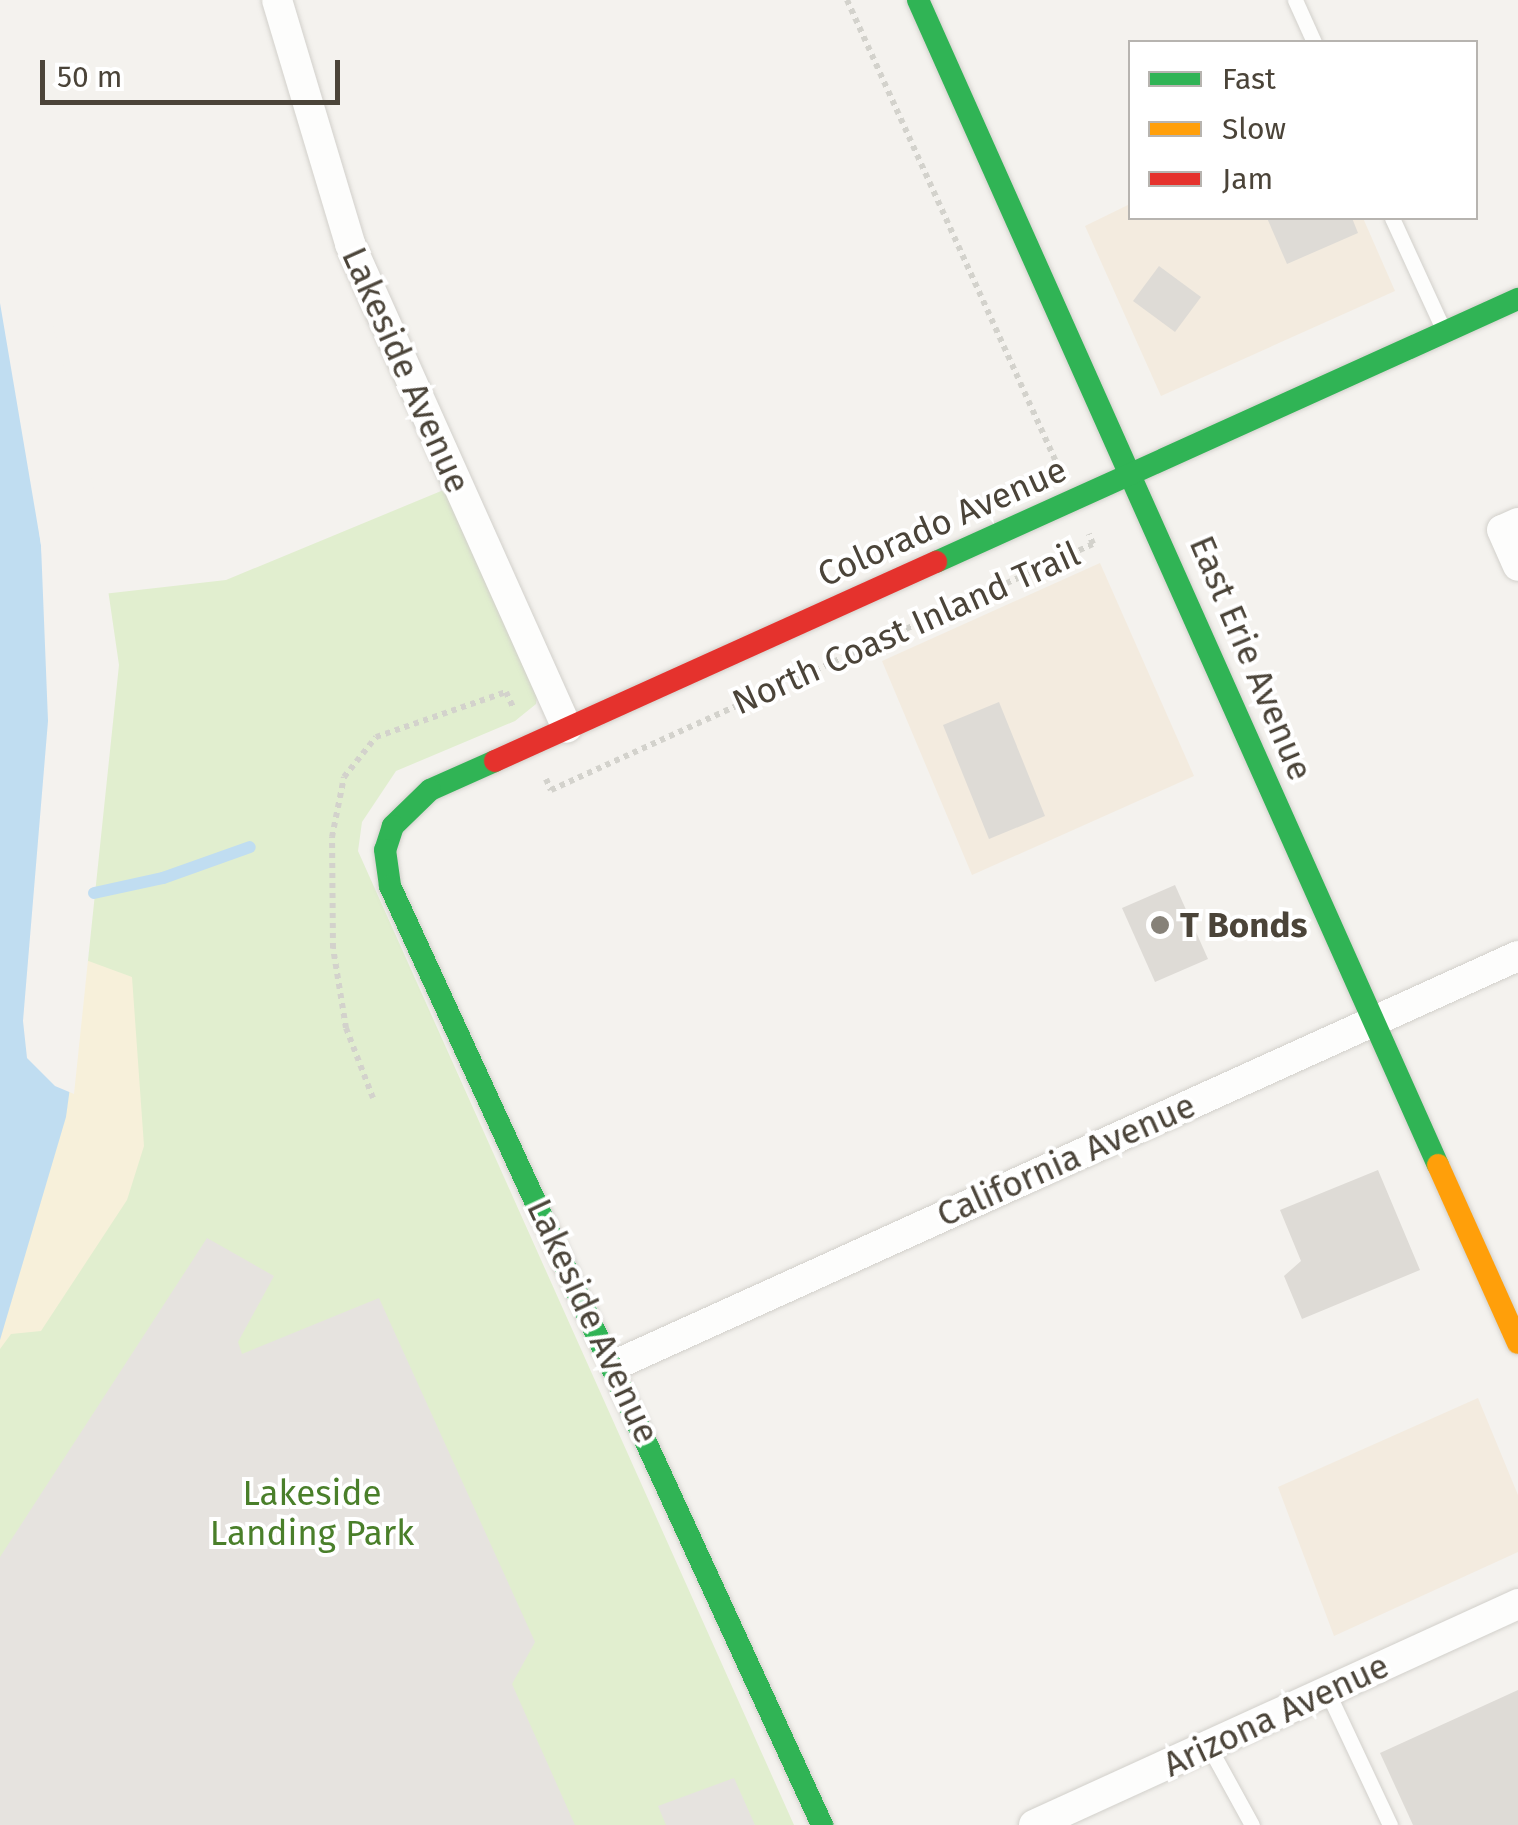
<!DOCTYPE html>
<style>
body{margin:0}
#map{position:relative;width:1518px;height:1825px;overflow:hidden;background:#f4f2ee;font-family:"Fira Sans",sans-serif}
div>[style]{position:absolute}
.commercial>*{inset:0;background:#f3ebdf}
.green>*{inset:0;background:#e1eecf}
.sand>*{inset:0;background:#f7f0da}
.parking>*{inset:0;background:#e6e3df}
.water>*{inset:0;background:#c0ddf1}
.pier>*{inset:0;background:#f4f2ee}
.stream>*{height:12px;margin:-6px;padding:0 6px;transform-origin:6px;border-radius:6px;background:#c0ddf1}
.building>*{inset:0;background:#dedbd6}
.path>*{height:6px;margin-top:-3px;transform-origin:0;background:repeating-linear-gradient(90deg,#d3d2cc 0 5px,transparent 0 10px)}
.roads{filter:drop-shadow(0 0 2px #d2d0cb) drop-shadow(0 0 2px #d2d0cb)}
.lane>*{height:15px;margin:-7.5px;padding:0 7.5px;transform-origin:7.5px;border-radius:7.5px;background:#fdfdfc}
.street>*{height:30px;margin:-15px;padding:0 15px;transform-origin:15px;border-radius:15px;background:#fdfdfc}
.fast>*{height:22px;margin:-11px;padding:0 11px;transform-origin:11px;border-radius:11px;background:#30b455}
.slow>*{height:22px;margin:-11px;padding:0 11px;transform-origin:11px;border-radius:11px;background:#ff9f0a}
.jam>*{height:22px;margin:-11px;padding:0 11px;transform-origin:11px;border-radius:11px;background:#e5322d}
.dots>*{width:28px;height:28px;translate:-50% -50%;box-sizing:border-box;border:5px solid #fff;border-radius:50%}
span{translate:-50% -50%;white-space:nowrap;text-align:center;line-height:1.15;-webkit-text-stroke:8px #fff;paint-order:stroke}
.street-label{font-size:35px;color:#4b4439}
.poi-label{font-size:35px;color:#4b4439;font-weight:700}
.left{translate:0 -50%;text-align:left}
.park-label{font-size:35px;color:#4a7f2a}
.legend{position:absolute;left:1128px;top:40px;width:350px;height:180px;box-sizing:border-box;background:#fff;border:2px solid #b7b4b0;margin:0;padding:12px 18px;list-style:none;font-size:30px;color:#4b4439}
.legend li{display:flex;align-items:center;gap:20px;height:50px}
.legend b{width:50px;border:2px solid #b7b4b0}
.scale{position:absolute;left:40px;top:60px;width:300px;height:45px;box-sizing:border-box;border:5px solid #4b4439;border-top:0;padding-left:12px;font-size:30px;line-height:35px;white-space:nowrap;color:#4b4439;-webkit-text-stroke:8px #fff;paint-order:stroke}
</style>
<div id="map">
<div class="commercial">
<i style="clip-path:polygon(1130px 204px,1130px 218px,1363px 218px,1395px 291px,1161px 396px,1085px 226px)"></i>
<i style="clip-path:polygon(1100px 563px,1194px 776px,972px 875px,882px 661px)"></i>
<i style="clip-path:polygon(1478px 1398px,1518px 1495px,1518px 1552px,1334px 1636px,1278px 1487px)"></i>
</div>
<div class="green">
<i style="clip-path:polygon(446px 489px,537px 693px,536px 704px,515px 721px,396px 771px,362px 822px,358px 851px,794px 1825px,0 1825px,0 1340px,103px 594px,226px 580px)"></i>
</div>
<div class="sand">
<i style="clip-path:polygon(26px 938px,132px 977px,144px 1146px,127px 1200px,41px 1331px,11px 1334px,0 1349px,0 992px)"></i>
</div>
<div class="parking">
<i style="clip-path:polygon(207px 1238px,274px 1276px,238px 1342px,242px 1354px,379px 1298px,535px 1642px,512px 1684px,575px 1825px,0 1825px,0 1557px)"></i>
<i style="clip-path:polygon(734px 1778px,755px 1825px,666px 1825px,658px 1806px)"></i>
</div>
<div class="water">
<i style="clip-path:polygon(0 202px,89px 948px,66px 1117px,0 1340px)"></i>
</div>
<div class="pier">
<i style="clip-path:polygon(0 197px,20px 254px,36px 263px,89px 459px,119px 665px,74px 1094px,55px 1086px,27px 1058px,23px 1021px,48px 721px,41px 545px,0 303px)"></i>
</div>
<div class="stream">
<i style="left:94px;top:893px;width:71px;rotate:-12.3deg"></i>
<i style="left:163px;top:878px;width:92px;rotate:-19.6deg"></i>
</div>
<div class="building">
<i style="clip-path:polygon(1267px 218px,1352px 218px,1358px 233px,1287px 264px)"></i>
<i style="clip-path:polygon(1159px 266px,1201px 297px,1175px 332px,1133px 301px)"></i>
<i style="clip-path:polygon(999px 702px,1045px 816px,989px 839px,943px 725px)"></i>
<i style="clip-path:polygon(1175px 885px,1208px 959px,1155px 982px,1122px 908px)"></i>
<i style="clip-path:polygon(1378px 1170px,1420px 1270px,1302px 1319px,1284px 1276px,1301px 1261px,1280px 1210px)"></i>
<i style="clip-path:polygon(1518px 1690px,1518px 1825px,1413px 1825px,1380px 1753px)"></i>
</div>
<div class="path">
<i style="left:847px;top:0;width:509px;rotate:65.65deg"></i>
<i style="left:546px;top:779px;width:12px;rotate:66deg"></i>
<i style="left:551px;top:790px;width:595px;rotate:-24.41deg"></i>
<i style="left:1093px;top:544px;width:11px;rotate:-112deg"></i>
<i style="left:373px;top:1098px;width:75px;rotate:-111.1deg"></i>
<i style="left:346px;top:1028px;width:81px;rotate:-99.2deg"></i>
<i style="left:333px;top:948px;width:111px;rotate:-90.5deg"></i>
<i style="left:332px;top:837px;width:61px;rotate:-78.7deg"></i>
<i style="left:344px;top:777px;width:51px;rotate:-51.3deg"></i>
<i style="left:376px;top:737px;width:138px;rotate:-19.1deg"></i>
<i style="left:506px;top:692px;width:19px;rotate:65deg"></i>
</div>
<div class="roads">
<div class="lane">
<i style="left:1295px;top:0;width:46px;rotate:65.7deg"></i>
<i style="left:1392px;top:218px;width:122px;rotate:65.3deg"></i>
<i style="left:1327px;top:1691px;width:148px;rotate:64.8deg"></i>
<i style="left:1208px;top:1745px;width:91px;rotate:61.2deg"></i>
</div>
<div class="street">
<i style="left:277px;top:0;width:255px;rotate:73.3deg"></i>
<i style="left:350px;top:244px;width:530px;rotate:65.85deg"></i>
<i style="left:1518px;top:523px;width:17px;rotate:156deg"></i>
<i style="left:1502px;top:530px;width:39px;rotate:66deg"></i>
<i style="left:615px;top:1365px;width:991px;rotate:-24.37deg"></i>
<i style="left:1034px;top:1825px;width:532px;rotate:-24.54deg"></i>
</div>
<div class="fast">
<i style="left:918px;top:0;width:1276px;rotate:65.95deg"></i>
<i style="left:936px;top:562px;width:639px;rotate:-24.32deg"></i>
<i style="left:495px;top:761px;width:71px;rotate:156deg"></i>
<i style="left:430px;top:790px;width:52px;rotate:135.8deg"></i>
<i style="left:393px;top:826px;width:25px;rotate:108deg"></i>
<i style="left:385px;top:850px;width:36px;rotate:82deg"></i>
<i style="left:390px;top:886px;width:1034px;rotate:65.29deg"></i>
</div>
<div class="slow">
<i style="left:1438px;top:1165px;width:195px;rotate:65.8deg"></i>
</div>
<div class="jam">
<i style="left:495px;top:761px;width:484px;rotate:-24.3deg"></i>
</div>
</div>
<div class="dots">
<i style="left:1160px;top:925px;background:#868178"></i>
</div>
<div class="street-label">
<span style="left:406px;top:370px;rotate:66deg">Lakeside Avenue</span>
<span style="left:942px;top:522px;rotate:-24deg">Colorado Avenue</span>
<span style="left:906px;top:628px;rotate:-24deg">North Coast Inland Trail</span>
<span style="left:1251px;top:658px;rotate:67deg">East Erie Avenue</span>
<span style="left:1066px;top:1160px;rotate:-24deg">California Avenue</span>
<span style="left:593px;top:1321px;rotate:65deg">Lakeside Avenue</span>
<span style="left:1276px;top:1715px;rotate:-25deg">Arizona Avenue</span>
</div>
<div class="poi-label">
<span class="left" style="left:1180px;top:925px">T Bonds</span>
</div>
<div class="park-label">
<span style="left:312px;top:1513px">Lakeside<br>Landing Park</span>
</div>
<ul class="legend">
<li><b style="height:12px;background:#30b455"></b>Fast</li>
<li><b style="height:12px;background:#ff9f0a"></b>Slow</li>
<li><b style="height:12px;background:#e5322d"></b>Jam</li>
</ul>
<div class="scale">50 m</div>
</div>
